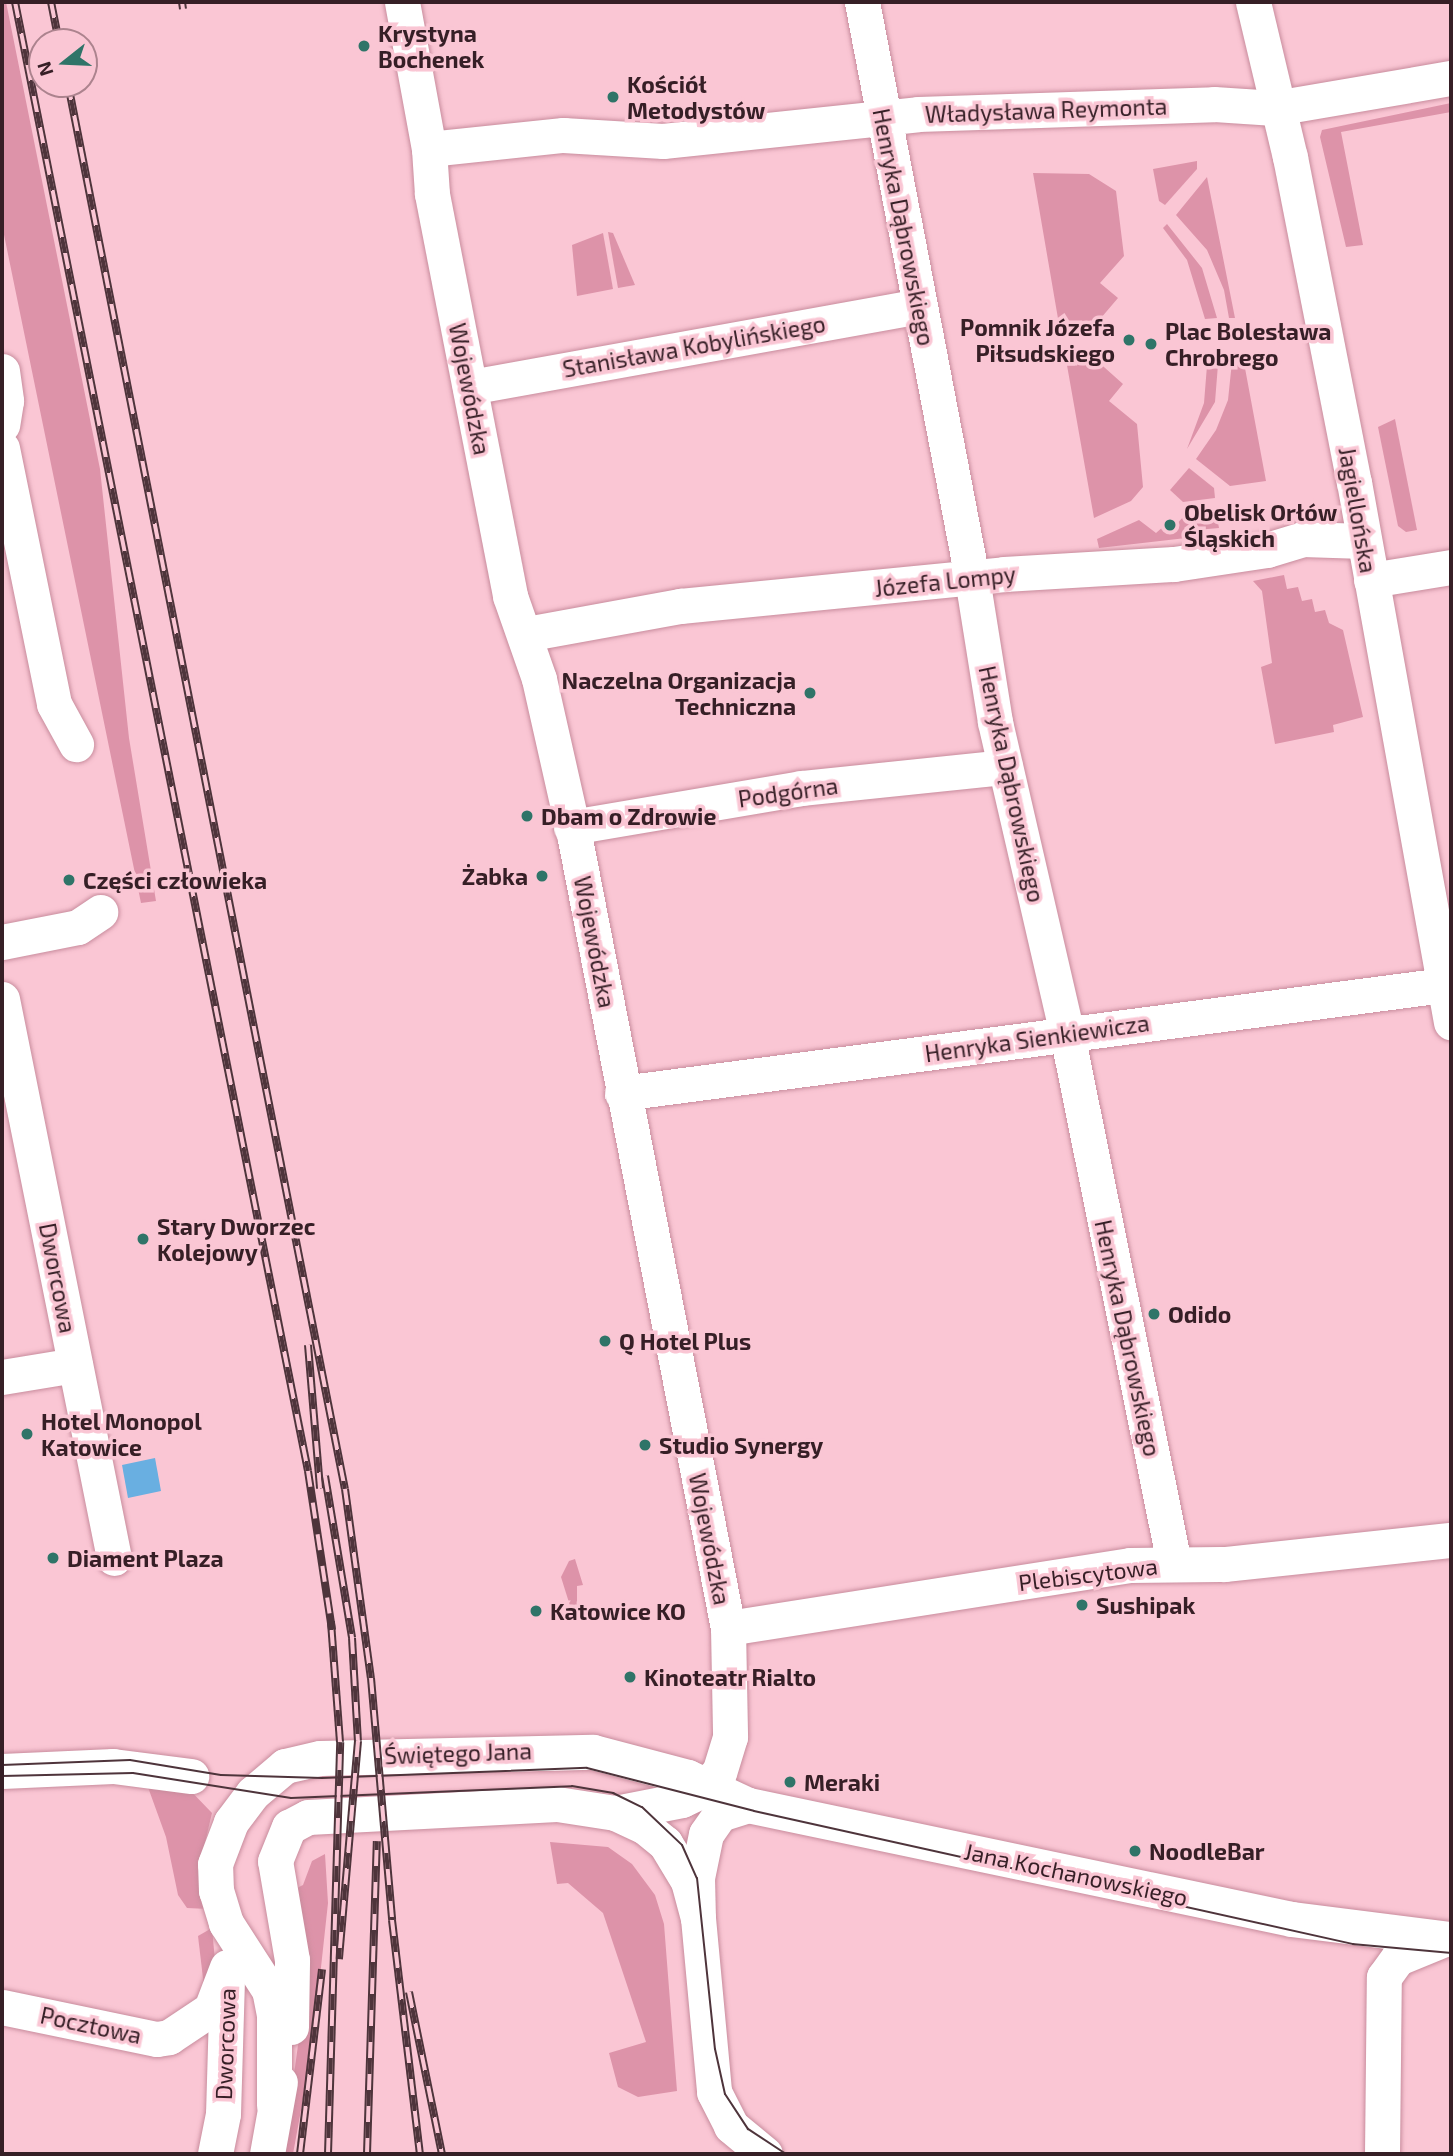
<!DOCTYPE html>
<meta charset="utf-8">
<style>
body{margin:0}
#map{position:relative;width:1453px;height:2156px;overflow:hidden;background:#fac6d4;font-family:"Exo 2",sans-serif}
div>[style]{position:absolute}
.green>*{inset:0;background:#dd93a9}
.water>*{inset:0;background:#69afe1}
.roads{filter:drop-shadow(0 0 2px #c88c9d) drop-shadow(0 0 2px #c88c9d)}
.minor>*{height:35px;margin:-17.5px;padding:0 17.5px;transform-origin:17.5px;border-radius:17.5px;background:#fff}
.tram>*{height:2px;margin:-1px;padding:0 1px;transform-origin:1px;border-radius:1px;background:#4e343b}
.rail>*{height:8px;margin-top:-4px;transform-origin:0;background:repeating-linear-gradient(90deg,#fac6d4 0 16px,#4e343b 0 32px);box-sizing:border-box;border-block:2px solid #4e343b}
.dots>*{width:19px;height:19px;translate:-50% -50%;box-sizing:border-box;border:4px solid #fac6d4;border-radius:50%}
span{translate:-50% -50%;white-space:nowrap;text-align:center;line-height:1.15;-webkit-text-stroke:7px #fac6d4;paint-order:stroke}
.poi-label{font-size:23px;color:#361f26;font-weight:700}
.left{translate:0 -50%;text-align:left}
.right{translate:-100% -50%;text-align:right}
.street-label{font-size:23px;color:#361f26}
.frame{position:absolute;inset:0;border:4px solid #361f26;pointer-events:none}
.north{position:absolute;left:28px;top:28px;width:70px;height:70px;box-sizing:border-box;background:#fac6d4;border:2px solid #ac838e;border-radius:50%;rotate:252deg;font-size:19px;font-weight:700;line-height:28px;text-align:center;color:#361f26}
.north::after{content:'';display:block;margin:auto;width:24px;height:32px;background:#2f7468;clip-path:polygon(50% 0,100% 100%,50% 72%,0 100%)}
</style>
<div id="map">
<div class="green">
<i style="clip-path:polygon(2px 2px,6px 2px,100px 469px,129px 738px,156px 901px,141px 903px,2px 225px)"></i>
<i style="clip-path:polygon(1451px 103px,1451px 112px,1341px 132px,1363px 245px,1346px 247px,1320px 137px,1322px 130px)"></i>
<i style="clip-path:polygon(1197px 161px,1197px 169px,1165px 205px,1159px 201px,1153px 169px)"></i>
<i style="clip-path:polygon(1033px 173px,1089px 174px,1116px 191px,1124px 256px,1100px 283px,1118px 298px,1089px 332px,1061px 336px)"></i>
<i style="clip-path:polygon(1207px 177px,1235px 318px,1229px 318px,1224px 290px,1207px 250px,1176px 215px)"></i>
<i style="clip-path:polygon(1167px 224px,1202px 268px,1217px 318px,1205px 319px,1187px 260px,1163px 228px)"></i>
<i style="clip-path:polygon(608px 232px,613px 233px,635px 285px,618px 288px)"></i>
<i style="clip-path:polygon(603px 233px,613px 289px,577px 296px,572px 245px)"></i>
<i style="clip-path:polygon(1086px 351px,1123px 384px,1109px 401px,1137px 424px,1143px 487px,1131px 501px,1094px 518px,1065px 354px)"></i>
<i style="clip-path:polygon(1219px 352px,1215px 402px,1187px 449px,1204px 403px,1208px 353px)"></i>
<i style="clip-path:polygon(1233px 352px,1242px 352px,1266px 481px,1230px 486px,1196px 459px,1216px 430px,1228px 400px)"></i>
<i style="clip-path:polygon(1395px 419px,1417px 530px,1406px 532px,1398px 526px,1378px 427px)"></i>
<i style="clip-path:polygon(1189px 468px,1214px 488px,1215px 498px,1183px 502px,1170px 490px)"></i>
<i style="clip-path:polygon(1216px 511px,1219px 528px,1185px 531px,1186px 538px,1099px 548px,1097px 539px,1139px 520px,1156px 533px,1164px 526px,1171px 530px,1186px 514px)"></i>
<i style="clip-path:polygon(1284px 575px,1287px 589px,1298px 587px,1302px 601px,1312px 599px,1315px 612px,1325px 610px,1329px 623px,1343px 630px,1363px 717px,1333px 725px,1334px 732px,1275px 744px,1261px 667px,1272px 663px,1262px 591px,1253px 581px)"></i>
<i style="clip-path:polygon(575px 1559px,583px 1585px,577px 1586px,577px 1608px,571px 1609px,561px 1577px,569px 1561px)"></i>
<i style="clip-path:polygon(145px 1779px,186px 1786px,212px 1813px,203px 1851px,208px 1909px,187px 1908px,178px 1895px,166px 1837px)"></i>
<i style="clip-path:polygon(550px 1842px,608px 1847px,632px 1864px,655px 1895px,664px 1924px,677px 2091px,638px 2097px,618px 2087px,609px 2053px,646px 2042px,603px 1913px,568px 1883px,557px 1884px)"></i>
<i style="clip-path:polygon(325px 1854px,328px 1903px,312px 2050px,293px 2154px,283px 2154px,299px 2038px,295px 1889px,303px 1885px,312px 1861px)"></i>
<i style="clip-path:polygon(212px 1928px,215px 1961px,205px 1995px,198px 1936px)"></i>
</div>
<div class="water">
<i style="clip-path:polygon(155px 1458px,161px 1491px,128px 1498px,122px 1465px)"></i>
</div>
<div class="roads">
<div class="minor">
<i style="left:402px;top:2px;width:149px;rotate:79.6deg"></i>
<i style="left:429px;top:149px;width:45px;rotate:86.2deg"></i>
<i style="left:432px;top:194px;width:409px;rotate:79deg"></i>
<i style="left:510px;top:596px;width:88px;rotate:70.7deg"></i>
<i style="left:539px;top:679px;width:164px;rotate:77.3deg"></i>
<i style="left:575px;top:839px;width:804px;rotate:79.03deg"></i>
<i style="left:728px;top:1628px;width:109px;rotate:88.9deg"></i>
<i style="left:730px;top:1737px;width:37px;rotate:107deg"></i>
<i style="left:719px;top:1772px;width:26px;rotate:133deg"></i>
<i style="left:701px;top:1791px;width:21px;rotate:155deg"></i>
<i style="left:682px;top:1800px;width:68px;rotate:169deg"></i>
<i style="left:862px;top:2px;width:586px;rotate:79.19deg"></i>
<i style="left:972px;top:578px;width:146px;rotate:80.9deg"></i>
<i style="left:995px;top:722px;width:320px;rotate:77deg"></i>
<i style="left:1067px;top:1034px;width:540px;rotate:78.57deg"></i>
<i style="left:1253px;top:2px;width:159px;rotate:76.6deg"></i>
<i style="left:1290px;top:157px;width:331px;rotate:78.9deg"></i>
<i style="left:1354px;top:482px;width:549px;rotate:79.82deg"></i>
<i style="left:429px;top:149px;width:135px;rotate:-6deg"></i>
<i style="left:563px;top:135px;width:100px;rotate:3.4deg"></i>
<i style="left:663px;top:141px;width:256px;rotate:-6deg"></i>
<i style="left:918px;top:114px;width:296px;rotate:-1.9deg"></i>
<i style="left:1214px;top:104px;width:61px;rotate:3.8deg"></i>
<i style="left:1275px;top:108px;width:179px;rotate:-9.7deg"></i>
<i style="left:2px;top:371px;width:30px;rotate:82deg"></i>
<i style="left:6px;top:401px;width:24px;rotate:99deg"></i>
<i style="left:470px;top:387px;width:455px;rotate:-10.2deg"></i>
<i style="left:2px;top:448px;width:261px;rotate:78.5deg"></i>
<i style="left:54px;top:704px;width:46px;rotate:61.2deg"></i>
<i style="left:1371px;top:580px;width:81px;rotate:-9.2deg"></i>
<i style="left:526px;top:634px;width:157px;rotate:-10.3deg"></i>
<i style="left:680px;top:606px;width:326px;rotate:-5.6deg"></i>
<i style="left:1004px;top:574px;width:170px;rotate:-3.4deg"></i>
<i style="left:1174px;top:564px;width:94px;rotate:-8.6deg"></i>
<i style="left:1267px;top:550px;width:37px;rotate:-17deg"></i>
<i style="left:1302px;top:539px;width:62px;rotate:1.8deg"></i>
<i style="left:571px;top:827px;width:233px;rotate:-9.6deg"></i>
<i style="left:801px;top:788px;width:205px;rotate:-5.9deg"></i>
<i style="left:2px;top:942px;width:77px;rotate:-11.2deg"></i>
<i style="left:78px;top:927px;width:27px;rotate:-34deg"></i>
<i style="left:2px;top:999px;width:570px;rotate:78.67deg"></i>
<i style="left:622px;top:1093px;width:836px;rotate:-7.49deg"></i>
<i style="left:2px;top:1377px;width:74px;rotate:-9.3deg"></i>
<i style="left:728px;top:1628px;width:407px;rotate:-8.9deg"></i>
<i style="left:1130px;top:1565px;width:95px;rotate:-0.6deg"></i>
<i style="left:1225px;top:1564px;width:227px;rotate:-6.1deg"></i>
<i style="left:2px;top:1771px;width:111px;rotate:-2.6deg"></i>
<i style="left:113px;top:1766px;width:79px;rotate:7.3deg"></i>
<i style="left:748px;top:1805px;width:29px;rotate:162deg"></i>
<i style="left:720px;top:1814px;width:24px;rotate:125deg"></i>
<i style="left:706px;top:1834px;width:45px;rotate:101.6deg"></i>
<i style="left:697px;top:1878px;width:40px;rotate:88.6deg"></i>
<i style="left:698px;top:1918px;width:175px;rotate:84.7deg"></i>
<i style="left:714px;top:2092px;width:38px;rotate:63deg"></i>
<i style="left:731px;top:2126px;width:44px;rotate:39.5deg"></i>
<i style="left:2px;top:2007px;width:158px;rotate:11.7deg"></i>
<i style="left:157px;top:2039px;width:12px;rotate:-9deg"></i>
<i style="left:169px;top:2037px;width:50px;rotate:-33.7deg"></i>
<i style="left:211px;top:2009px;width:45px;rotate:-69.1deg"></i>
<i style="left:291px;top:2027px;width:67px;rotate:-89.1deg"></i>
<i style="left:292px;top:1960px;width:100px;rotate:-99.7deg"></i>
<i style="left:275px;top:1861px;width:37px;rotate:-68deg"></i>
<i style="left:289px;top:1827px;width:21px;rotate:-28deg"></i>
<i style="left:308px;top:1817px;width:249px;rotate:-3deg"></i>
<i style="left:557px;top:1804px;width:59px;rotate:8.8deg"></i>
<i style="left:615px;top:1813px;width:33px;rotate:25deg"></i>
<i style="left:645px;top:1827px;width:26px;rotate:39deg"></i>
<i style="left:665px;top:1843px;width:44px;rotate:58.8deg"></i>
<i style="left:688px;top:1881px;width:38px;rotate:75deg"></i>
<i style="left:274px;top:2105px;width:90px;rotate:-90deg"></i>
<i style="left:274px;top:2015px;width:25px;rotate:-101deg"></i>
<i style="left:269px;top:1990px;width:80px;rotate:-122.7deg"></i>
<i style="left:226px;top:1923px;width:34px;rotate:-107deg"></i>
<i style="left:216px;top:1891px;width:27px;rotate:-92deg"></i>
<i style="left:215px;top:1864px;width:45px;rotate:-69.1deg"></i>
<i style="left:231px;top:1822px;width:36px;rotate:-53deg"></i>
<i style="left:253px;top:1793px;width:42px;rotate:-40.2deg"></i>
<i style="left:285px;top:1766px;width:36px;rotate:-13deg"></i>
<i style="left:320px;top:1758px;width:273px;rotate:-1.3deg"></i>
<i style="left:593px;top:1752px;width:98px;rotate:14.7deg"></i>
<i style="left:688px;top:1777px;width:66px;rotate:25deg"></i>
<i style="left:748px;top:1805px;width:556px;rotate:11.84deg"></i>
<i style="left:1292px;top:1919px;width:160px;rotate:7.2deg"></i>
<i style="left:215px;top:2154px;width:41px;rotate:-78.7deg"></i>
<i style="left:223px;top:2114px;width:132px;rotate:-88.3deg"></i>
<i style="left:267px;top:2154px;width:73px;rotate:-79.8deg"></i>
<i style="left:1382px;top:2154px;width:177px;rotate:-89.4deg"></i>
<i style="left:1384px;top:1977px;width:24px;rotate:-54deg"></i>
<i style="left:1398px;top:1958px;width:48px;rotate:-22.2deg"></i>
</div>
</div>
<div class="tram">
<i style="left:2px;top:1765px;width:128px;rotate:-2.2deg"></i>
<i style="left:130px;top:1760px;width:92px;rotate:9.4deg"></i>
<i style="left:221px;top:1775px;width:101px;rotate:1.7deg"></i>
<i style="left:322px;top:1778px;width:265px;rotate:-2.2deg"></i>
<i style="left:587px;top:1768px;width:172px;rotate:14.4deg"></i>
<i style="left:754px;top:1811px;width:614px;rotate:12.52deg"></i>
<i style="left:1353px;top:1944px;width:98px;rotate:5.2deg"></i>
<i style="left:2px;top:1776px;width:131px;rotate:-1.3deg"></i>
<i style="left:133px;top:1773px;width:160px;rotate:9deg"></i>
<i style="left:291px;top:1798px;width:281px;rotate:-2.4deg"></i>
<i style="left:572px;top:1786px;width:42px;rotate:9.7deg"></i>
<i style="left:613px;top:1793px;width:32px;rotate:26deg"></i>
<i style="left:642px;top:1807px;width:55px;rotate:43.5deg"></i>
<i style="left:682px;top:1845px;width:36px;rotate:66deg"></i>
<i style="left:697px;top:1878px;width:172px;rotate:84deg"></i>
<i style="left:715px;top:2049px;width:46px;rotate:77.5deg"></i>
<i style="left:725px;top:2094px;width:42px;rotate:56.7deg"></i>
<i style="left:748px;top:2129px;width:45px;rotate:33.3deg"></i>
</div>
<div class="rail">
<i style="left:15px;top:2px;width:1498px;rotate:78.72deg"></i>
<i style="left:308px;top:1471px;width:161px;rotate:81.4deg"></i>
<i style="left:51px;top:2px;width:41px;rotate:78.7deg"></i>
<i style="left:182px;top:2px;width:7px;rotate:82deg"></i>
<i style="left:68px;top:84px;width:1432px;rotate:78.85deg"></i>
<i style="left:345px;top:1489px;width:191px;rotate:82.2deg"></i>
<i style="left:371px;top:1678px;width:243px;rotate:85deg"></i>
<i style="left:392px;top:1920px;width:236px;rotate:83.2deg"></i>
<i style="left:308px;top:1345px;width:144px;rotate:85.2deg"></i>
<i style="left:325px;top:1476px;width:164px;rotate:80.5deg"></i>
<i style="left:352px;top:1638px;width:103px;rotate:86.7deg"></i>
<i style="left:358px;top:1741px;width:219px;rotate:95deg"></i>
<i style="left:409px;top:1992px;width:165px;rotate:78.5deg"></i>
<i style="left:300px;top:2154px;width:186px;rotate:-83.2deg"></i>
<i style="left:328px;top:2154px;width:412px;rotate:-88.3deg"></i>
<i style="left:340px;top:1742px;width:121px;rotate:-94.3deg"></i>
<i style="left:367px;top:2154px;width:313px;rotate:-88.2deg"></i>
</div>
<div class="dots">
<i style="left:364px;top:46px;background:#2f7468"></i>
<i style="left:613px;top:97px;background:#2f7468"></i>
<i style="left:1129px;top:340px;background:#2f7468"></i>
<i style="left:1151px;top:344px;background:#2f7468"></i>
<i style="left:1170px;top:525px;background:#2f7468"></i>
<i style="left:810px;top:693px;background:#2f7468"></i>
<i style="left:527px;top:816px;background:#2f7468"></i>
<i style="left:542px;top:876px;background:#2f7468"></i>
<i style="left:69px;top:880px;background:#2f7468"></i>
<i style="left:143px;top:1239px;background:#2f7468"></i>
<i style="left:1154px;top:1314px;background:#2f7468"></i>
<i style="left:605px;top:1341px;background:#2f7468"></i>
<i style="left:27px;top:1434px;background:#2f7468"></i>
<i style="left:645px;top:1445px;background:#2f7468"></i>
<i style="left:53px;top:1558px;background:#2f7468"></i>
<i style="left:1082px;top:1605px;background:#2f7468"></i>
<i style="left:536px;top:1611px;background:#2f7468"></i>
<i style="left:630px;top:1677px;background:#2f7468"></i>
<i style="left:790px;top:1782px;background:#2f7468"></i>
<i style="left:1135px;top:1851px;background:#2f7468"></i>
</div>
<div class="poi-label">
<span class="left" style="left:378px;top:46px">Krystyna<br>Bochenek</span>
<span class="left" style="left:627px;top:97px">Kościół<br>Metodystów</span>
<span class="right" style="left:1115px;top:340px">Pomnik Józefa<br>Piłsudskiego</span>
<span class="left" style="left:1165px;top:344px">Plac Bolesława<br>Chrobrego</span>
<span class="left" style="left:1184px;top:525px">Obelisk Orłów<br>Śląskich</span>
<span class="right" style="left:796px;top:693px">Naczelna Organizacja<br>Techniczna</span>
<span class="left" style="left:541px;top:816px">Dbam o Zdrowie</span>
<span class="right" style="left:528px;top:876px">Żabka</span>
<span class="left" style="left:83px;top:880px">Części człowieka</span>
<span class="left" style="left:157px;top:1239px">Stary Dworzec<br>Kolejowy</span>
<span class="left" style="left:1168px;top:1314px">Odido</span>
<span class="left" style="left:619px;top:1341px">Q Hotel Plus</span>
<span class="left" style="left:41px;top:1434px">Hotel Monopol<br>Katowice</span>
<span class="left" style="left:659px;top:1445px">Studio Synergy</span>
<span class="left" style="left:67px;top:1558px">Diament Plaza</span>
<span class="left" style="left:1096px;top:1605px">Sushipak</span>
<span class="left" style="left:550px;top:1611px">Katowice KO</span>
<span class="left" style="left:644px;top:1677px">Kinoteatr Rialto</span>
<span class="left" style="left:804px;top:1782px">Meraki</span>
<span class="left" style="left:1149px;top:1851px">NoodleBar</span>
</div>
<div class="street-label">
<span style="left:1046px;top:110px;rotate:-2deg">Władysława Reymonta</span>
<span style="left:904px;top:227px;rotate:79deg">Henryka Dąbrowskiego</span>
<span style="left:694px;top:346px;rotate:-10deg">Stanisława Kobylińskiego</span>
<span style="left:470px;top:389px;rotate:79deg">Wojewódzka</span>
<span style="left:1358px;top:510px;rotate:80deg">Jagiellońska</span>
<span style="left:945px;top:581px;rotate:-6deg">Józefa Lompy</span>
<span style="left:1012px;top:784px;rotate:78deg">Henryka Dąbrowskiego</span>
<span style="left:788px;top:792px;rotate:-8deg">Podgórna</span>
<span style="left:595px;top:942px;rotate:79deg">Wojewódzka</span>
<span style="left:1037px;top:1038px;rotate:-8deg">Henryka Sienkiewicza</span>
<span style="left:58px;top:1278px;rotate:79deg">Dworcowa</span>
<span style="left:1128px;top:1338px;rotate:78deg">Henryka Dąbrowskiego</span>
<span style="left:710px;top:1539px;rotate:79deg">Wojewódzka</span>
<span style="left:1088px;top:1574px;rotate:-7deg">Plebiscytowa</span>
<span style="left:458px;top:1753px;rotate:-2deg">Świętego Jana</span>
<span style="left:1076px;top:1874px;rotate:12deg">Jana Kochanowskiego</span>
<span style="left:91px;top:2025px;rotate:12deg">Pocztowa</span>
<span style="left:225px;top:2044px;rotate:-88deg">Dworcowa</span>
</div>
<div class="frame"></div>
<div class="north">N</div>
</div>
